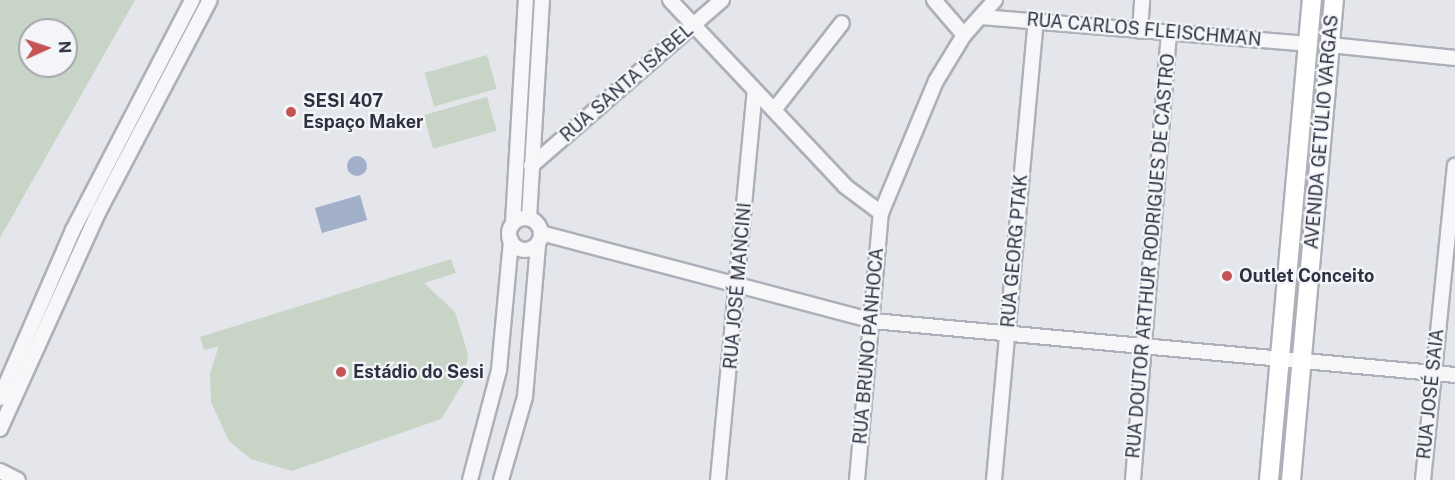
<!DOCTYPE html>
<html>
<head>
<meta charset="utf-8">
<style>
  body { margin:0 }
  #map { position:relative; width:1455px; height:480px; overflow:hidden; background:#e4e6eb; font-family:"Public Sans",sans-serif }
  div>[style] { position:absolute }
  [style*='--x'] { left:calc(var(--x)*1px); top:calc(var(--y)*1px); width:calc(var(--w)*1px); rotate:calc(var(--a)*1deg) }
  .green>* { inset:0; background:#c7d4c6; transform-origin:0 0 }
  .water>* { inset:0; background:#a2afc8; transform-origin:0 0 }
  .round { border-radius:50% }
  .roads { filter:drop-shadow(2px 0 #adb0b8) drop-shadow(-2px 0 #adb0b8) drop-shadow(0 2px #adb0b8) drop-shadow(0 -2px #adb0b8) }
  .minor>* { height:14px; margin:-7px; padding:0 7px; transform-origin:7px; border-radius:7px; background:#f7f7f9 }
  .minor>.ring { margin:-7px; padding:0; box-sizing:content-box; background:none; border:14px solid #f7f7f9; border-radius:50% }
  .major>* { height:18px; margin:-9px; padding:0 9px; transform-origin:9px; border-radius:9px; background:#fff }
  .dots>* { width:16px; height:16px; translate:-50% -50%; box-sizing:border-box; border:3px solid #f4f5f8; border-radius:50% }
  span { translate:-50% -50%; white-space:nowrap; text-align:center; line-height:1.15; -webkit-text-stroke:4.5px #f4f5f8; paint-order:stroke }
  .street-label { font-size:18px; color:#2d3142 }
  .poi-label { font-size:18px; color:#2d3142; font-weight:700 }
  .left { translate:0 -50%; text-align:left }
  .north { position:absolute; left:18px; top:18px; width:60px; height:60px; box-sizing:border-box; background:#f4f5f8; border:2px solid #a4a7af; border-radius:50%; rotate:87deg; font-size:16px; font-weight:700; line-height:24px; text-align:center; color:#2d3142 }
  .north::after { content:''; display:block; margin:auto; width:21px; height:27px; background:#c65353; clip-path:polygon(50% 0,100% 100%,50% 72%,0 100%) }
</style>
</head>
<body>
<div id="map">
  <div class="green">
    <i style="clip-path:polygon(evenodd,0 0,135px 0,0 238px,0 0,30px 30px,66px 30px,66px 66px,30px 66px,30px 30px)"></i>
    <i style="clip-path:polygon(529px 0,539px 0,525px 165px,521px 165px)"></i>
    <i style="clip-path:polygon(1322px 0,1328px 0,1292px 351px,1290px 343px)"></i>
    <i style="left:487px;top:55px;width:35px;height:65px;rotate:74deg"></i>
    <i style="left:487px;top:97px;width:35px;height:66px;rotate:74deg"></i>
    <i style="clip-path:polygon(451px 259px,456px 273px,424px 283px,455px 312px,468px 354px,464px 382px,441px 419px,292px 471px,251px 459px,229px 441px,211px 402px,210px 373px,219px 346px,204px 350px,200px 337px)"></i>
    <i style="clip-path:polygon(1292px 368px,1284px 480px,1277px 480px,1287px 369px)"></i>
  </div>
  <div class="water">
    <i class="round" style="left:347px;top:156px;width:20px;height:20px"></i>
    <i style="left:360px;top:195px;width:26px;height:47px;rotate:74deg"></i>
  </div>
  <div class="roads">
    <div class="minor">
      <i style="--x:670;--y:0;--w:255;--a:46.7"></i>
      <i style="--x:845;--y:186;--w:45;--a:36.9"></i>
      <i style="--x:934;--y:0;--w:46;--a:49.4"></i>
      <i style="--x:981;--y:17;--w:328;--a:4.7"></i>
      <i style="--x:1140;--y:31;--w:31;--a:-86"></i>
      <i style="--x:1330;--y:45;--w:126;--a:5.9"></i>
      <i style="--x:774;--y:110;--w:110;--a:-52"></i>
      <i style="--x:531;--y:166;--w:253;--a:-41"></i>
      <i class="ring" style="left:509px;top:218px;width:18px;height:18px"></i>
      <i style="--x:529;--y:218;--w:218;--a:-86.6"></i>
      <i style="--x:513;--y:223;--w:223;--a:-86.7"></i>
      <i style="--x:541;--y:233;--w:343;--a:14.8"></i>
      <i style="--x:873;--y:321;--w:584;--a:5.3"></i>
      <i style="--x:0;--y:398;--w:183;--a:-66.5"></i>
      <i style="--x:73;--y:230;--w:259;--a:-62.6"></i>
      <i style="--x:0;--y:429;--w:239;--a:-65.6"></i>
      <i style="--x:99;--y:211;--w:238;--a:-62.3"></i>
      <i style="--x:0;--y:471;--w:20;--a:27"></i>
      <i style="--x:470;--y:480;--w:114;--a:-75.2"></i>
      <i style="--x:499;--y:370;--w:130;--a:-84.7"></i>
      <i style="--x:501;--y:480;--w:86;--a:-73.9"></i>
      <i style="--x:525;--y:397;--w:153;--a:-85.1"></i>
      <i style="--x:718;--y:480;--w:390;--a:-84.6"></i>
      <i style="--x:857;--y:480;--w:268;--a:-84.9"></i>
      <i style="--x:881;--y:213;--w:143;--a:-67.4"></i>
      <i style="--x:936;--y:81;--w:54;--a:-58.7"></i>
      <i style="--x:964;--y:35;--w:47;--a:-48.5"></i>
      <i style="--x:994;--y:480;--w:461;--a:-84.8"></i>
      <i style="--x:1133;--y:480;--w:449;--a:-85.4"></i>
      <i style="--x:1423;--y:480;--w:316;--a:-84.2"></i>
    </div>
    <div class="major">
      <i style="--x:1269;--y:480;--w:482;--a:-84.9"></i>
      <i style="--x:1291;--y:480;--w:482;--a:-84.9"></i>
    </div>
  </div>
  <div class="dots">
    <i style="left:291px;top:112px;background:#c65353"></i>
    <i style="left:1227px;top:276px;background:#c65353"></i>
    <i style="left:341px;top:372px;background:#c65353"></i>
  </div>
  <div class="street-label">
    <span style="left:1144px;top:30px;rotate:5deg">RUA CARLOS FLEISCHMAN</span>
    <span style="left:627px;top:83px;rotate:-41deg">RUA SANTA ISABEL</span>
    <span style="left:1322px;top:132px;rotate:-85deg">AVENIDA GETÚLIO VARGAS</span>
    <span style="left:1015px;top:251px;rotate:-85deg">RUA GEORG PTAK</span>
    <span style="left:1151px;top:256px;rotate:-85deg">RUA DOUTOR ARTHUR RODRIGUES DE CASTRO</span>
    <span style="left:738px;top:286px;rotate:-85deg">RUA JOSÉ MANCINI</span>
    <span style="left:869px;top:346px;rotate:-85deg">RUA BRUNO PANHOCA</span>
    <span style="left:1431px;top:394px;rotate:-84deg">RUA JOSÉ SAIA</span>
  </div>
  <div class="poi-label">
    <span class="left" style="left:303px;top:112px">SESI 407<br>Espaço Maker</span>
    <span class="left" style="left:1239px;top:276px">Outlet Conceito</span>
    <span class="left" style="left:353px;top:372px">Estádio do Sesi</span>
  </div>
  <div class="north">N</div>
</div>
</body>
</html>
